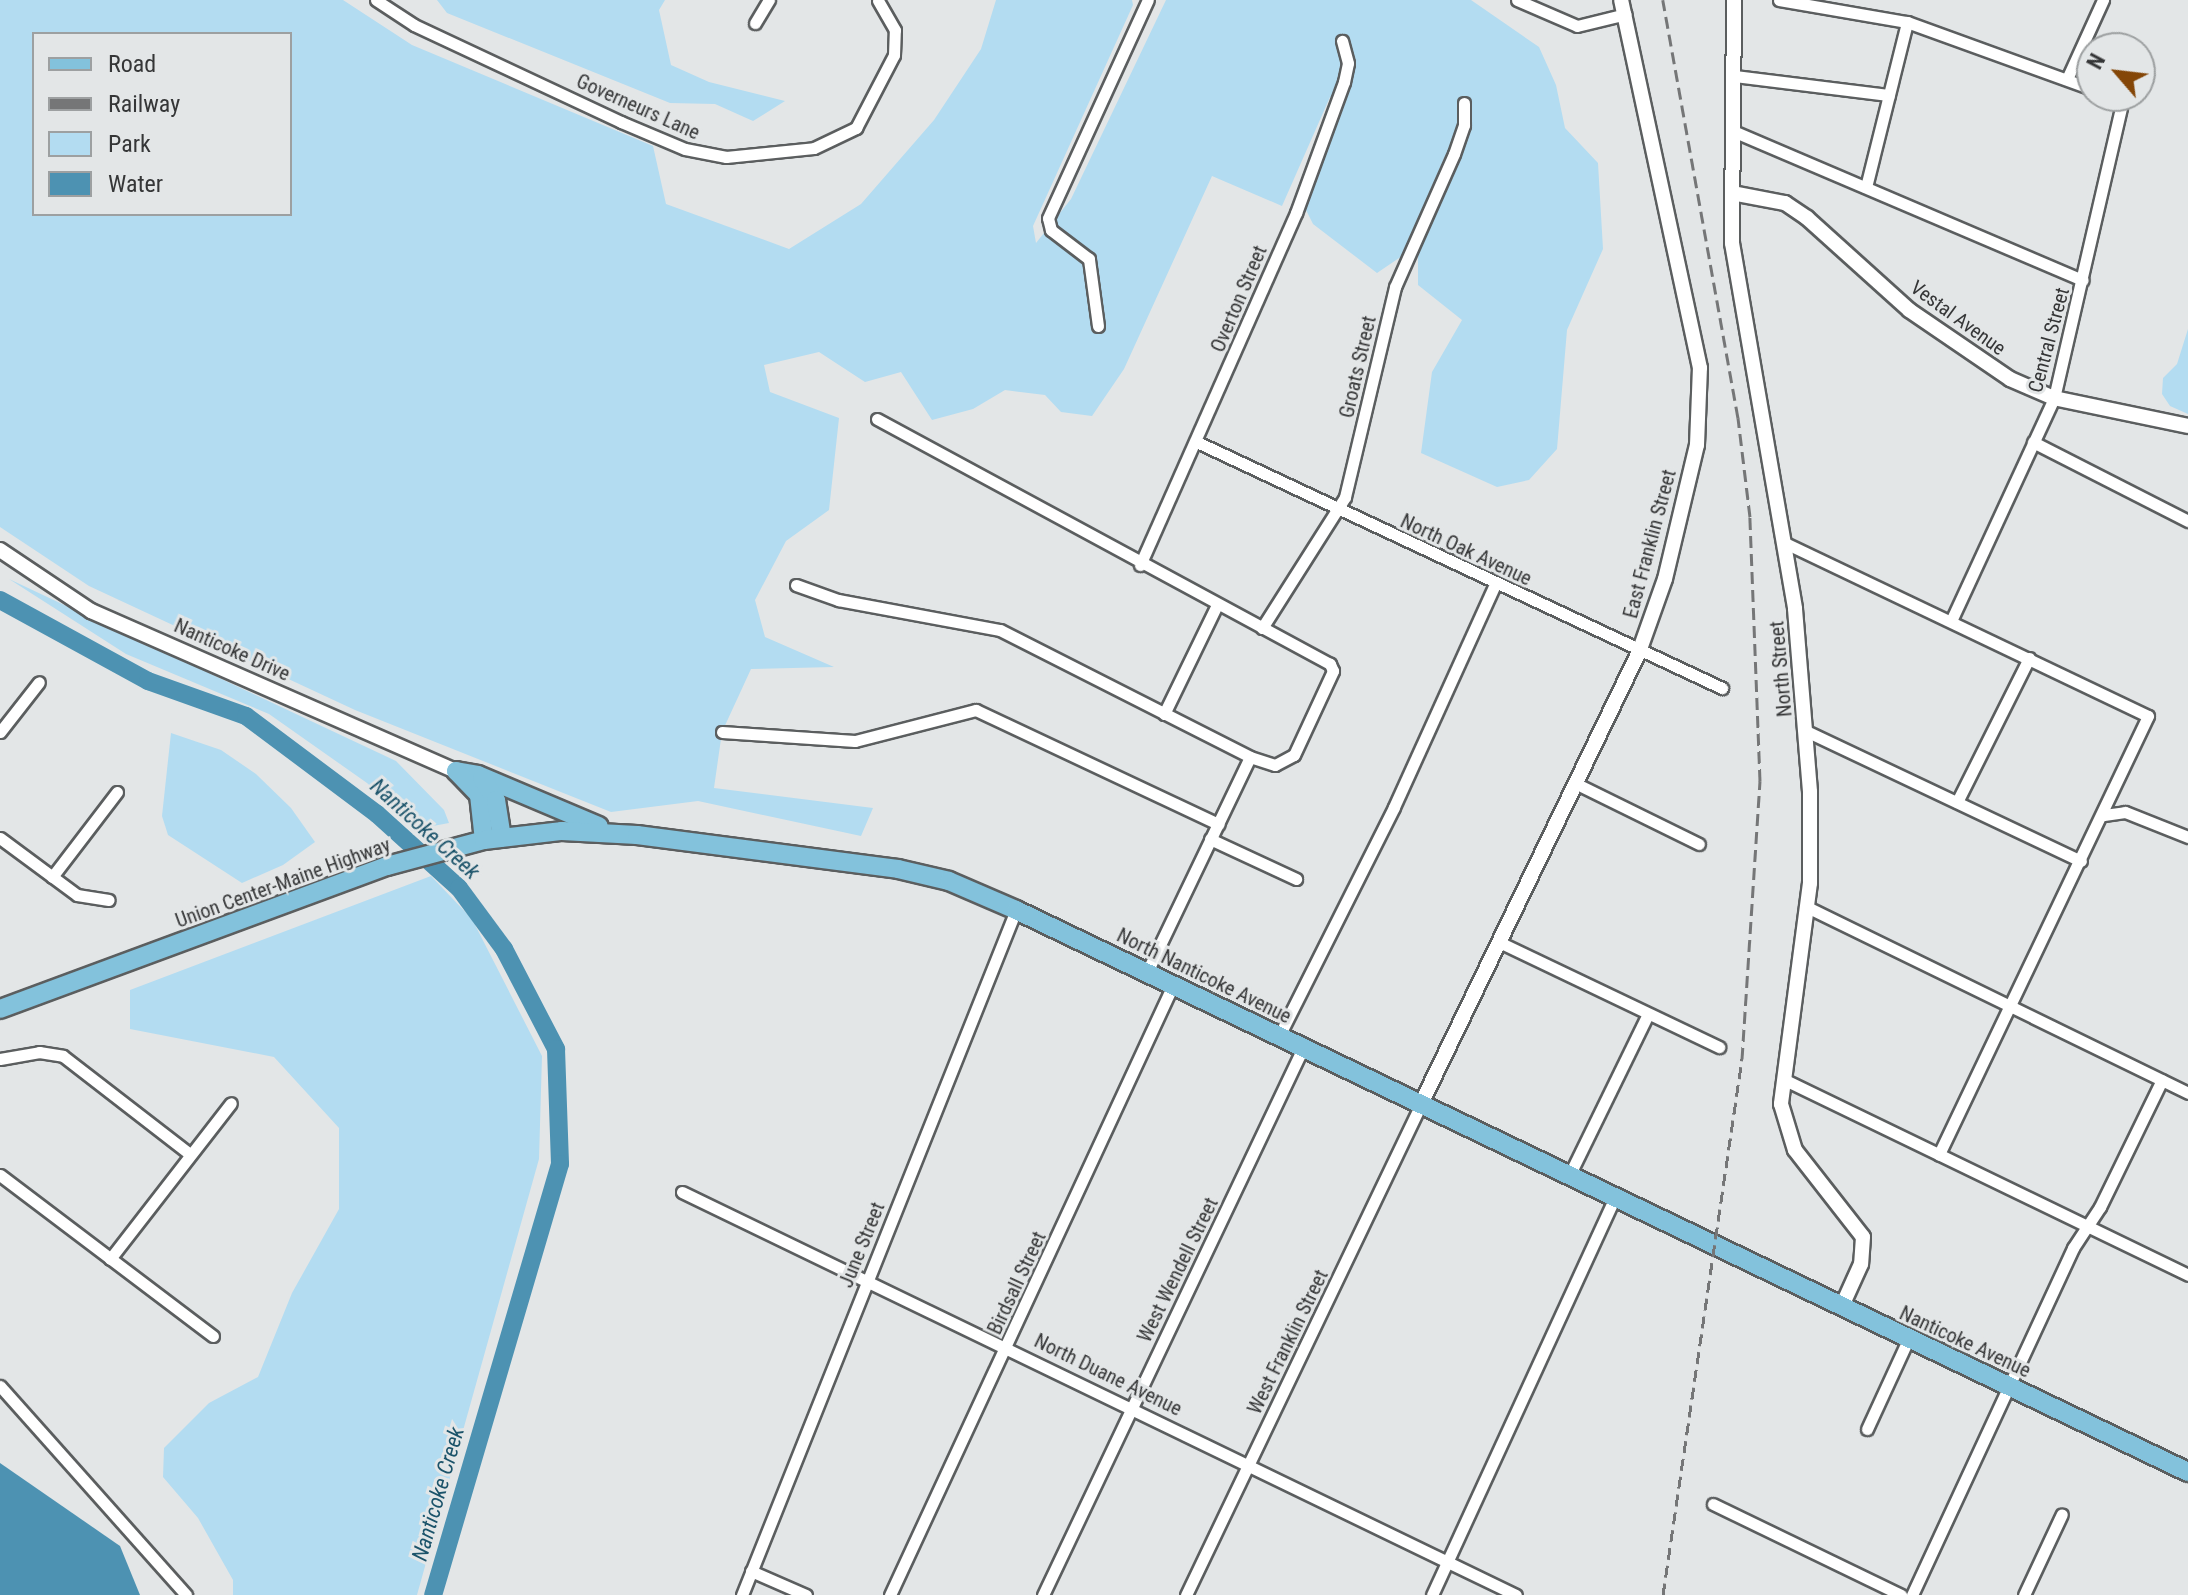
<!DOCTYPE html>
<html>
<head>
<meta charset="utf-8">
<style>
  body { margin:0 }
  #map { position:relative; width:2188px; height:1595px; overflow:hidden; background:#e3e6e7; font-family:"Roboto Condensed",sans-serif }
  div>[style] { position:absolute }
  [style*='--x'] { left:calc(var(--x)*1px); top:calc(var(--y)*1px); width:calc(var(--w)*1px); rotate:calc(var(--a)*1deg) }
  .green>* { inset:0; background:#b3dcf1 }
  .water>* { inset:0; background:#4d92b2 }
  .river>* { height:18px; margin:-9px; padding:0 9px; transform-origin:9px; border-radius:9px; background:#4d92b2 }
  .roads { filter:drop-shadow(2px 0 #5b5e5f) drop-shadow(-2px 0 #5b5e5f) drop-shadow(0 2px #5b5e5f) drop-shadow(0 -2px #5b5e5f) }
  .minor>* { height:11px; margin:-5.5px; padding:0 5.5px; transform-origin:5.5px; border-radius:5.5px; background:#fff }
  .tertiary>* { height:14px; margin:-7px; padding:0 7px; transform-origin:7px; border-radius:7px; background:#fff }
  .primary>* { height:18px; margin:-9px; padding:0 9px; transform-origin:9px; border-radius:9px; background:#83c2dc }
  .rail>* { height:3px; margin-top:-1.5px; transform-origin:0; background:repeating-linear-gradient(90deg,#757677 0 12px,transparent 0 18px) }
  span { translate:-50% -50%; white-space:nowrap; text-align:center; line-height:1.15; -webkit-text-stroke:6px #e3e6e7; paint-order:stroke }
  .street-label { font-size:20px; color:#353637 }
  .water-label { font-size:22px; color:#1b536a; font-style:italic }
  .legend { position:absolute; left:32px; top:32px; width:260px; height:184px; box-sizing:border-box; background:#e3e6e7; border:2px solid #9da0a1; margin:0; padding:10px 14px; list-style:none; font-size:24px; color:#353637 }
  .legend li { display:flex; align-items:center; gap:16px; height:40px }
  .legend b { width:40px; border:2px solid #9da0a1 }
  .north { position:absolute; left:2076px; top:32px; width:80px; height:80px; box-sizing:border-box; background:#e3e6e7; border:2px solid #9da0a1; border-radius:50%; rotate:298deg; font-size:22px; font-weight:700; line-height:32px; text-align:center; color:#353637 }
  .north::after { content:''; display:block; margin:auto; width:28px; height:36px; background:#844607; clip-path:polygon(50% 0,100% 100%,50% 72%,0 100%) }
</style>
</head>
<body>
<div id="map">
  <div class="green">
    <i style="clip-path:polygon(evenodd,0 0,343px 0,412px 45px,653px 146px,666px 204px,789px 249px,861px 204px,934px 120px,981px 49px,996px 0,1132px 0,1133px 5px,1033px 226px,1036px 243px,1071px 199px,1166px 0,1471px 0,1539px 47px,1556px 85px,1565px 128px,1598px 163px,1603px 249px,1567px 330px,1557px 449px,1529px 480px,1497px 487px,1421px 453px,1432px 372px,1462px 320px,1418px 285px,1418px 255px,1445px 156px,1402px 256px,1377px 273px,1313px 224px,1305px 208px,1345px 99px,1330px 97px,1282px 206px,1212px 176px,1124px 369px,1092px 416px,1061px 412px,1045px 395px,1005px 390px,973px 409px,932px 420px,901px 372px,865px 382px,819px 352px,764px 365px,770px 392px,839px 418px,829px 510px,786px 541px,755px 600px,765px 637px,834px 667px,751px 669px,722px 732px,714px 788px,873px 808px,861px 836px,698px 801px,611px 812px,355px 710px,89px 586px,0 527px,0 0,34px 34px,290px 34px,290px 214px,34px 214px,34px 34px)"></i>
    <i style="clip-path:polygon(437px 0,665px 0,659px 10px,671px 65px,709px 82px,785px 101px,753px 121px,715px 104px,670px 103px,447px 13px)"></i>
    <i style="clip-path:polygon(2188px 329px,2188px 414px,2170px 406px,2162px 394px,2163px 378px,2177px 364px)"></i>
    <i style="clip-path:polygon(9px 579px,396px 761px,444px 810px,449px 823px,417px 829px,367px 783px,269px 714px,126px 654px)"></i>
    <i style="clip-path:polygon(171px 733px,221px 750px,256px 774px,291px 808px,315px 842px,283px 865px,242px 883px,168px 835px,162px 816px)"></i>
    <i style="clip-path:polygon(431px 876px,472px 919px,542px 1056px,539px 1159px,417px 1595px,233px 1595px,233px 1580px,198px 1518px,163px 1477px,164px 1448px,209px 1403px,258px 1377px,292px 1293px,339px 1209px,339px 1128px,274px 1057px,130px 1029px,130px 990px)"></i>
  </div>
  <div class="water">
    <i style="clip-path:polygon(0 1463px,120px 1546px,140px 1595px,0 1595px)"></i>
  </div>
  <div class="river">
    <i style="--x:0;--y:600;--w:169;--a:28.7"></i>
    <i style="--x:148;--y:681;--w:104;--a:19.7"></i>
    <i style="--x:246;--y:716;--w:164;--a:36.8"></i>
    <i style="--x:377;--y:814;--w:110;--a:42.1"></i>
    <i style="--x:459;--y:888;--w:76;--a:53.6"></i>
    <i style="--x:504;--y:949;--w:113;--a:62.5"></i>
    <i style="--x:556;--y:1049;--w:115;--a:88"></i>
    <i style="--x:560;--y:1164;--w:449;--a:106.4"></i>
  </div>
  <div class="roads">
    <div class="minor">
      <i style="--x:376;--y:0;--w:45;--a:33.3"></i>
      <i style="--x:414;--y:25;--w:229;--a:25.1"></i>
      <i style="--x:621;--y:122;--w:69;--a:22.9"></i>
      <i style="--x:685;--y:149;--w:42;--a:11"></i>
      <i style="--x:726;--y:157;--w:88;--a:-5.8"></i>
      <i style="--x:814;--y:148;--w:47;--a:-25.5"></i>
      <i style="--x:856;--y:128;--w:82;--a:-62.5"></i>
      <i style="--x:894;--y:55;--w:25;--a:-88"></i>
      <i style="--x:895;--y:30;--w:34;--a:-120"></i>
      <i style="--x:1517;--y:0;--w:65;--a:23.4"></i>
      <i style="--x:1577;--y:26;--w:50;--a:-13.8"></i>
      <i style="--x:1779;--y:0;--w:130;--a:9.8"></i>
      <i style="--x:1907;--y:22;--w:197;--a:19.9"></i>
      <i style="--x:755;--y:23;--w:27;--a:-59"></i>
      <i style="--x:1734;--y:76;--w:156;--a:7"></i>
      <i style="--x:2067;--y:79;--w:87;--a:-65.5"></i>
      <i style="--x:1733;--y:131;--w:380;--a:23.1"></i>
      <i style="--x:1866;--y:187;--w:170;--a:-76"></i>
      <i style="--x:1098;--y:326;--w:68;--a:-97.7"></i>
      <i style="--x:1089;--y:259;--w:48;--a:-142.7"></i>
      <i style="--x:1051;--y:230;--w:12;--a:-104"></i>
      <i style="--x:1048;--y:218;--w:240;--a:-65.4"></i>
      <i style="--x:1197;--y:442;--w:580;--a:25.11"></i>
      <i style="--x:2033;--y:442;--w:174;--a:27"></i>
      <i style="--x:1783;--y:542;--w:404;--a:25.5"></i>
      <i style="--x:2148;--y:716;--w:486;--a:115.5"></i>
      <i style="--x:1140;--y:565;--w:385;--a:-66.1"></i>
      <i style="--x:1296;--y:213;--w:140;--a:-69.9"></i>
      <i style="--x:1344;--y:82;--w:19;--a:-78"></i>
      <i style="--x:1348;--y:63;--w:23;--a:-105"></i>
      <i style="--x:796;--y:585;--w:45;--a:19.7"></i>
      <i style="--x:838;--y:600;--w:165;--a:10.5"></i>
      <i style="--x:1000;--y:630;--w:280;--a:26.9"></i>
      <i style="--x:1250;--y:757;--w:26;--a:18"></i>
      <i style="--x:1275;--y:765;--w:21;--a:-28"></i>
      <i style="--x:1294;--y:755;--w:93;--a:-65.1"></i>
      <i style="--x:1333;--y:671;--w:8;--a:-113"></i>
      <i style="--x:1330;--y:664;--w:515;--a:-151.59"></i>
      <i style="--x:1951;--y:621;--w:246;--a:-65.2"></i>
      <i style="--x:2054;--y:398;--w:299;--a:-77"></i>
      <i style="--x:2121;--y:107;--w:15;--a:-132"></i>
      <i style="--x:1262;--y:628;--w:155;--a:-57.6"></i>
      <i style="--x:1345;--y:497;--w:216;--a:-76.6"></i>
      <i style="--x:1395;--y:287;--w:145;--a:-66.1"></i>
      <i style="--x:1454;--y:154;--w:31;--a:-71"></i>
      <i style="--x:1464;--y:125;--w:22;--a:-90"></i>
      <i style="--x:1164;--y:714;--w:121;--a:-64.1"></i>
      <i style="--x:1806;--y:731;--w:304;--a:25.3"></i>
      <i style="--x:0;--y:732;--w:63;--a:-52"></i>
      <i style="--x:722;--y:732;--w:133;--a:3.9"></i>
      <i style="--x:855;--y:741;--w:125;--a:-14.4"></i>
      <i style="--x:976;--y:710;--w:268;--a:25.2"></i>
      <i style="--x:1575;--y:783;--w:138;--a:26.2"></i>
      <i style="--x:1957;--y:802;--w:161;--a:-63.4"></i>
      <i style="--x:2104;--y:815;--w:21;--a:-8"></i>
      <i style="--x:2125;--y:812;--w:68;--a:21.6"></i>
      <i style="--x:0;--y:838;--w:96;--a:36.5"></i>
      <i style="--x:77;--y:895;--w:32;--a:9"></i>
      <i style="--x:1210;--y:839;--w:95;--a:24.9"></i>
      <i style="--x:52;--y:877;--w:107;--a:-52.6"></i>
      <i style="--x:1807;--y:907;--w:424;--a:26"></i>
      <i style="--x:1499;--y:942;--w:244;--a:25.5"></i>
      <i style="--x:1147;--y:972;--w:238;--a:-64.4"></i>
      <i style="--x:1279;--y:1036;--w:256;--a:-63.3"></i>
      <i style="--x:1394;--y:807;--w:245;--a:-65.6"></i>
      <i style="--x:0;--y:1059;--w:40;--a:-10"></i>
      <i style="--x:39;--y:1052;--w:24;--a:9"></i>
      <i style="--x:63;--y:1056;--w:160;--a:37.7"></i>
      <i style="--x:1783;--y:1079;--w:450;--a:25.8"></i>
      <i style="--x:0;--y:1175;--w:267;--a:37.1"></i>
      <i style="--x:1569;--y:1176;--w:180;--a:-64"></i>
      <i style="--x:682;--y:1192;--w:926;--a:25.79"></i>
      <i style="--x:110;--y:1259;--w:197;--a:-52.2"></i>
      <i style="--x:0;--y:1386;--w:280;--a:48.3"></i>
      <i style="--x:1867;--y:1429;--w:98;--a:-65.3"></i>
      <i style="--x:1713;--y:1504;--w:209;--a:25.8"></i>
      <i style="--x:751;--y:1571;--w:60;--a:23.6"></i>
      <i style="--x:742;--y:1595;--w:738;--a:-68.2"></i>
      <i style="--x:890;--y:1595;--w:672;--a:-65.11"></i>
      <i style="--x:1043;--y:1595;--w:606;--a:-64.58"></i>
      <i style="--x:1186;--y:1595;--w:544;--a:-64.42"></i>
      <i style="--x:1432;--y:1595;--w:437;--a:-65.3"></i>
      <i style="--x:1912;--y:1595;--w:383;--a:-65.1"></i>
      <i style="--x:2073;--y:1248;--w:49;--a:-56.6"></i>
      <i style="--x:2100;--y:1207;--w:141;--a:-64"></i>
      <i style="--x:2024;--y:1595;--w:89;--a:-64.9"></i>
    </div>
    <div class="tertiary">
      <i style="--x:1734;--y:0;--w:243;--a:90.5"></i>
      <i style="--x:1732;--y:243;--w:371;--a:80.2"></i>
      <i style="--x:1795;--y:609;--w:184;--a:85.3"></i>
      <i style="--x:1810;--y:792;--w:91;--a:90"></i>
      <i style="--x:1810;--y:883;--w:223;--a:97.5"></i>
      <i style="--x:1781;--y:1104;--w:48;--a:73.1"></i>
      <i style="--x:1795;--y:1150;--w:110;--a:52"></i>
      <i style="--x:1863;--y:1237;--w:27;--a:94"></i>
      <i style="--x:1861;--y:1264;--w:46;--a:114.3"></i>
      <i style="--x:1732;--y:193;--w:54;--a:10.7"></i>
      <i style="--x:1785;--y:203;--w:27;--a:34"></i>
      <i style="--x:1807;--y:218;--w:137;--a:42"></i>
      <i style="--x:1909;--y:310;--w:122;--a:34.3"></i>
      <i style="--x:2010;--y:379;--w:48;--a:23.4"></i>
      <i style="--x:2054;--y:398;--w:137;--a:11.8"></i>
      <i style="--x:0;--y:550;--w:110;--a:33.8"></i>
      <i style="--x:91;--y:611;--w:399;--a:23.7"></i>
      <i style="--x:1421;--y:1104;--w:502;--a:-64.25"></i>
      <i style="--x:1639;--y:652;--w:77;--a:-70.4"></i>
      <i style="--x:1665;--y:579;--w:138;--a:-76.6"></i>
      <i style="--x:1697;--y:445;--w:77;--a:-87.8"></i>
      <i style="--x:1700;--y:368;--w:376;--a:-102.1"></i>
    </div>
    <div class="primary">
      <i style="--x:456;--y:771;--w:22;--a:10"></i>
      <i style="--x:478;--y:775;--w:131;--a:22.9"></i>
      <i style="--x:456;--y:771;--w:33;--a:46"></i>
      <i style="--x:479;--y:795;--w:45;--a:83.7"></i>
      <i style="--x:482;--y:778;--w:26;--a:58"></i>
      <i style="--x:496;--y:800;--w:38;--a:81"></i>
      <i style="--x:0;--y:1009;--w:413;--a:-20.3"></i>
      <i style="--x:387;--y:866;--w:100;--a:-15"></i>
      <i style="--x:484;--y:840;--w:79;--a:-6.6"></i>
      <i style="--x:562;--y:831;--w:75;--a:3.1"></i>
      <i style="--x:637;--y:835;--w:263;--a:7.4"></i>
      <i style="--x:898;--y:869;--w:52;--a:13.2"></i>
      <i style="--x:949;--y:881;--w:73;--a:23.4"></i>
      <i style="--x:1016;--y:910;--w:1300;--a:25.62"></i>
    </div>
  </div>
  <div class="rail">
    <i style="--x:1663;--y:1595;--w:542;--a:-81.62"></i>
    <i style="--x:1742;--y:1059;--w:279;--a:-86.3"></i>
    <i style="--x:1760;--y:781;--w:264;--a:-92.2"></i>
    <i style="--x:1750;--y:517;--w:100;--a:-96.9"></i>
    <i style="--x:1738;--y:418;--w:425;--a:-100.2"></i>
  </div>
  <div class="street-label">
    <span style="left:638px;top:107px;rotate:24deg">Governeurs Lane</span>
    <span style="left:1239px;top:299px;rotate:-67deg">Overton Street</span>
    <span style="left:1958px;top:318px;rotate:36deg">Vestal Avenue</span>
    <span style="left:2049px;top:340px;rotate:-75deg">Central Street</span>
    <span style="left:1358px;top:367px;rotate:-77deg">Groats Street</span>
    <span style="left:1650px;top:544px;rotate:-75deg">East Franklin Street</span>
    <span style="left:1466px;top:550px;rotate:25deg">North Oak Avenue</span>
    <span style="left:232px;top:650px;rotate:24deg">Nanticoke Drive</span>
    <span style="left:1781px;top:669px;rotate:-95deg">North Street</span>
    <span style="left:283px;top:883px;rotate:-20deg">Union Center-Maine Highway</span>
    <span style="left:1204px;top:976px;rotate:26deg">North Nanticoke Avenue</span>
    <span style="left:862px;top:1245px;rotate:-68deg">June Street</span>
    <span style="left:1178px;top:1270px;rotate:-64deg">West Wendell Street</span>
    <span style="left:1017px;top:1283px;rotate:-65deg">Birdsall Street</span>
    <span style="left:1288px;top:1342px;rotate:-64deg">West Franklin Street</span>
    <span style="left:1965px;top:1342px;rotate:25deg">Nanticoke Avenue</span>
    <span style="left:1108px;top:1375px;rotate:26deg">North Duane Avenue</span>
  </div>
  <div class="water-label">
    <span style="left:425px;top:829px;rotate:42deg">Nanticoke Creek</span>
    <span style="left:438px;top:1494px;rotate:-74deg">Nanticoke Creek</span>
  </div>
  <ul class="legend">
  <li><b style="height:10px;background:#83c2dc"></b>Road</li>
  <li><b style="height:10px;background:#757677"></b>Railway</li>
  <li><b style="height:22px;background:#b3dcf1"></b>Park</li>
  <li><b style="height:22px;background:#4d92b2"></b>Water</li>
  </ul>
  <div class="north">N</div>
</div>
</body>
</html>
